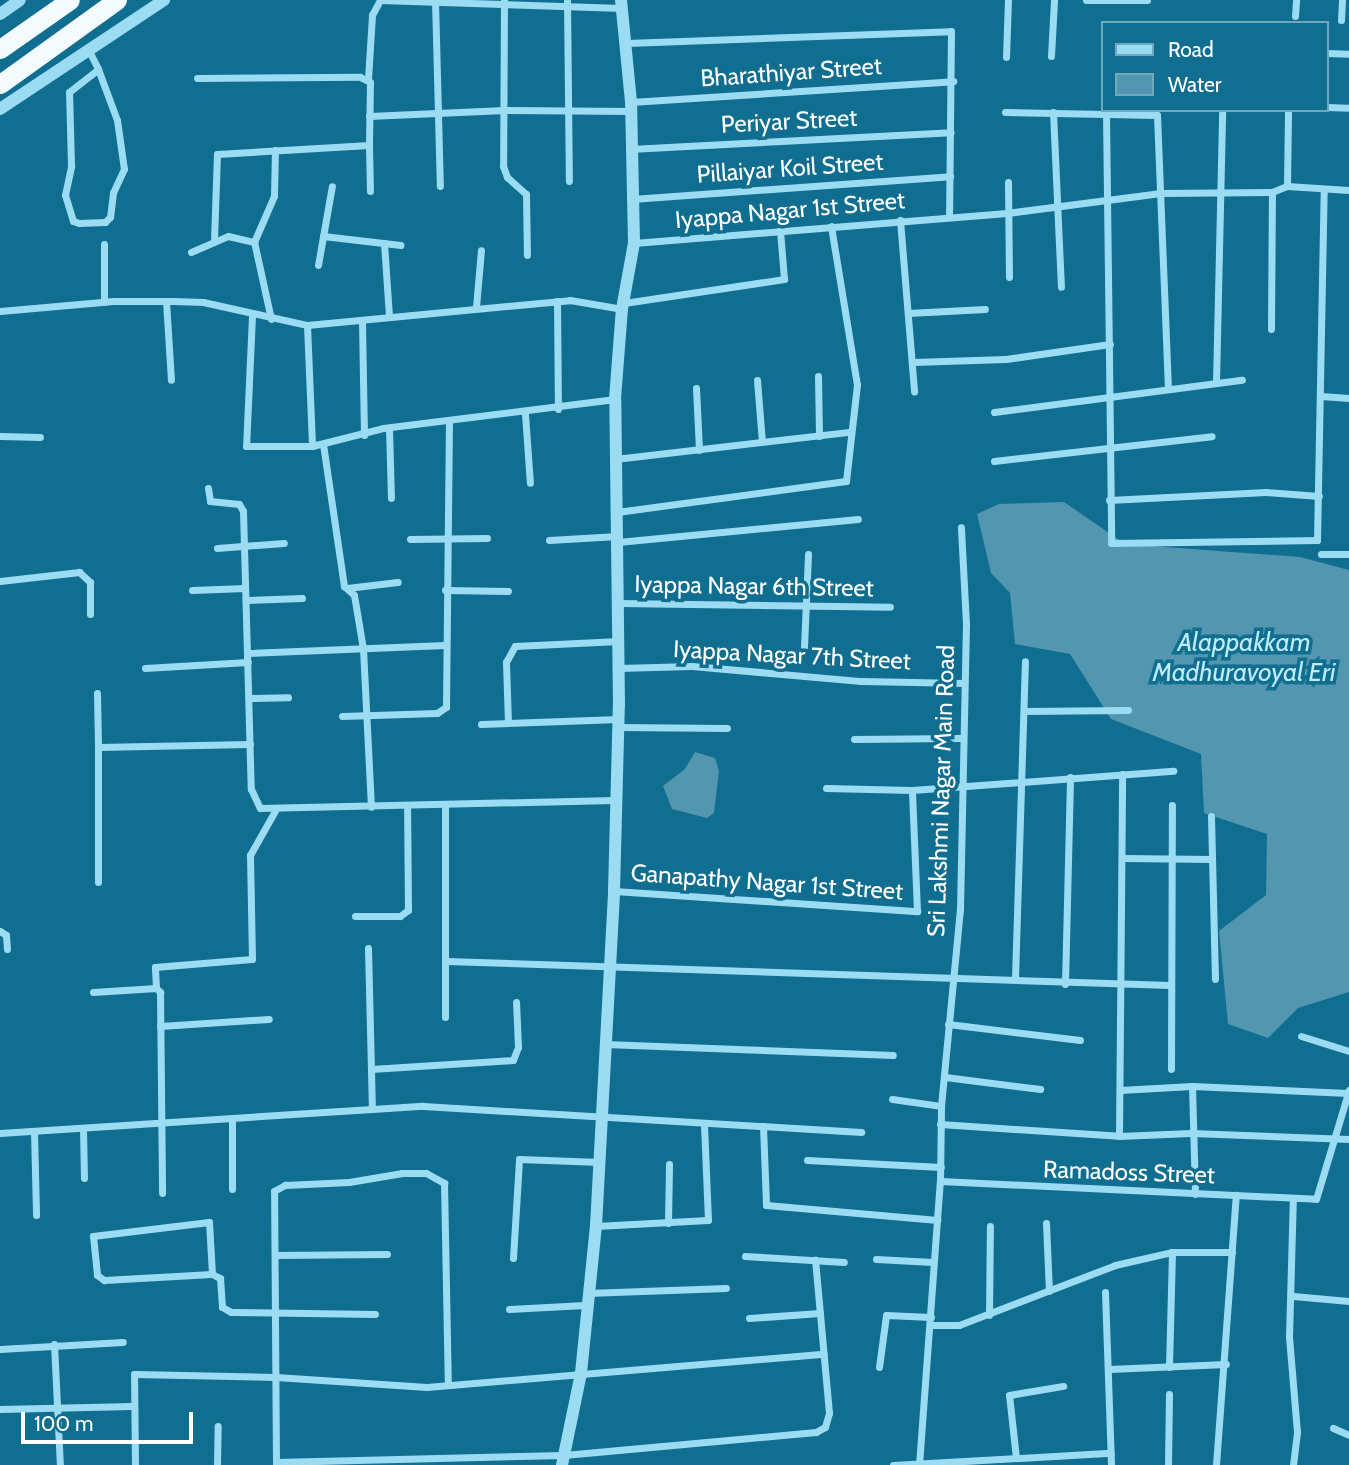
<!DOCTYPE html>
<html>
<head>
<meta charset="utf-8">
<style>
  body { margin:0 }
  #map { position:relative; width:1349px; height:1465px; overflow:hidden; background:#106e91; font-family:Cabin,sans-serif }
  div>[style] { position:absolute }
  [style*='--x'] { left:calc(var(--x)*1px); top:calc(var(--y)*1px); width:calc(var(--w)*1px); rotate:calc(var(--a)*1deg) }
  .water>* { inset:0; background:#5296af }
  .minor>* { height:7px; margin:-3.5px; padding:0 3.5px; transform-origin:3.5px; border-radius:3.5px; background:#9bdcf3 }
  .tertiary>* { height:12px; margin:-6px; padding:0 6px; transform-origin:6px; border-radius:6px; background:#9bdcf3 }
  .trunk>* { height:19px; margin:-9.5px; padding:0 9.5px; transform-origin:9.5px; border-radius:9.5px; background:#f3fbff }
  span { translate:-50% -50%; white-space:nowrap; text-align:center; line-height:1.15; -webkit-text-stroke:7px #106e91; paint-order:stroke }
  .street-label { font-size:24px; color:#fff }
  .water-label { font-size:26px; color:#bdecfb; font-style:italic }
  .legend { position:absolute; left:1101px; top:21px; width:228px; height:91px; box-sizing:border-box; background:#106e91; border:2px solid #70a8bd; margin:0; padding:9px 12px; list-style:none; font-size:21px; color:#fff }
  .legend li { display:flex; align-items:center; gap:14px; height:35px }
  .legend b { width:35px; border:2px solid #70a8bd }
  .scale { position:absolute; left:21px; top:1412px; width:172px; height:32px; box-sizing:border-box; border:4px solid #fff; border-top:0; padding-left:9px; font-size:21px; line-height:24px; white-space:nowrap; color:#fff; -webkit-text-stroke:5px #106e91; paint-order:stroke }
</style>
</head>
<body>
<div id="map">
  <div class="water">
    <i style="clip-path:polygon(1064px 502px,1125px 544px,1300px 557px,1349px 570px,1349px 992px,1298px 1008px,1268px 1038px,1228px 1024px,1219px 931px,1266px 895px,1267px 834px,1204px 813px,1201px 754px,1111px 719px,1070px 654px,1015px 644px,1010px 593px,991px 573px,977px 514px,999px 504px)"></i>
    <i style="clip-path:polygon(695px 752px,715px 758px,719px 771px,714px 813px,707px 818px,672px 809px,663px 786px,685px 769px)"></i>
  </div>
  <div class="minor">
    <i style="--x:380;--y:0;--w:242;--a:1.9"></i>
    <i style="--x:435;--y:0;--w:186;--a:88.5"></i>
    <i style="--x:504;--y:0;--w:166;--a:90.3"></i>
    <i style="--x:503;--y:166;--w:12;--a:70"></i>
    <i style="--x:507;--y:177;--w:25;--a:42"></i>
    <i style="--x:526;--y:194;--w:61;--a:89.1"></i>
    <i style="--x:567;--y:0;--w:181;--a:89.4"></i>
    <i style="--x:1086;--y:0;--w:61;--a:0"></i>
    <i style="--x:1295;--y:16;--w:16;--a:-86"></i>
    <i style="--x:1341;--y:20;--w:20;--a:-87"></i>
    <i style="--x:627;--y:43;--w:324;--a:-2.1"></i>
    <i style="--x:951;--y:31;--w:185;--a:90.6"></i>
    <i style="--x:88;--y:49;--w:22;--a:63"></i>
    <i style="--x:98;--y:69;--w:54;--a:69.6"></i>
    <i style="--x:117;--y:120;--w:49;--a:81.9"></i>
    <i style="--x:124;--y:169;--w:26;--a:115"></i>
    <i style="--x:113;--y:193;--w:24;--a:97"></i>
    <i style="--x:110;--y:217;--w:7;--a:135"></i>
    <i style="--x:105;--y:222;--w:26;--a:178"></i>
    <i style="--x:79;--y:223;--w:6;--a:-162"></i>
    <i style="--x:73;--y:221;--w:27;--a:-107"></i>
    <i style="--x:65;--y:195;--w:30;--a:-78"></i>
    <i style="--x:71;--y:166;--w:74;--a:-91.5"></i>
    <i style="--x:69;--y:92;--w:37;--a:-38"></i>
    <i style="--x:1326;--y:53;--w:23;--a:2"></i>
    <i style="--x:1051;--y:56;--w:56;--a:-86.9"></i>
    <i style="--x:1006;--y:57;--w:57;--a:-88"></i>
    <i style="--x:197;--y:78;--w:163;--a:-0.4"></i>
    <i style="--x:360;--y:77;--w:11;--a:27"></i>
    <i style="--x:370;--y:82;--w:63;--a:90.9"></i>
    <i style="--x:369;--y:145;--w:152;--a:176.6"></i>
    <i style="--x:217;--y:154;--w:84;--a:92"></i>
    <i style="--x:368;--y:79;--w:64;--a:-86.4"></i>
    <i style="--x:372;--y:15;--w:17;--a:-62"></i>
    <i style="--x:631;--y:102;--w:323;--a:-3.7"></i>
    <i style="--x:1326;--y:107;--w:23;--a:2"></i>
    <i style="--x:1005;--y:112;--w:152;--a:1.1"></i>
    <i style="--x:1157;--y:115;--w:273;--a:87.7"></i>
    <i style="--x:1053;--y:112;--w:175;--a:87.4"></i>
    <i style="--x:1106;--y:113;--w:430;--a:89.3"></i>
    <i style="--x:1111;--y:543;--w:206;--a:-0.8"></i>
    <i style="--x:1317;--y:540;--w:351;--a:-88.9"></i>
    <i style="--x:369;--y:116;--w:136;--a:-2.5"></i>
    <i style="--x:505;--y:110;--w:126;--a:0.5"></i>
    <i style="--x:369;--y:145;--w:46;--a:88.8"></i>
    <i style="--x:630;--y:149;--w:321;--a:-3"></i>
    <i style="--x:1008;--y:182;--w:95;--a:89.4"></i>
    <i style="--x:1287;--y:186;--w:76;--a:-89.2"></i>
    <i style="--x:632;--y:199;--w:319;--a:-4.1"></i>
    <i style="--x:900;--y:220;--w:172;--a:85.3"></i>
    <i style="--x:323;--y:236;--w:78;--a:6.7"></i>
    <i style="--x:384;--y:243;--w:73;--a:86.1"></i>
    <i style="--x:634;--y:243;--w:374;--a:-4.6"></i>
    <i style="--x:1007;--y:213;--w:155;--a:-7.4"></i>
    <i style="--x:1161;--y:193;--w:111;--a:-0.5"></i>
    <i style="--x:1272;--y:192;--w:16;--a:-22"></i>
    <i style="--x:1287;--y:186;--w:62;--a:3.7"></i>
    <i style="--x:104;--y:244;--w:58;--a:90"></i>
    <i style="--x:191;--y:252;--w:40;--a:-23.4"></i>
    <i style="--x:228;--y:236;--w:27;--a:13"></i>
    <i style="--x:318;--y:265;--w:80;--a:-80"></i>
    <i style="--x:166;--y:301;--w:79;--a:86.4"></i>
    <i style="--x:557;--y:301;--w:108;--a:89.5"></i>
    <i style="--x:624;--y:303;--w:162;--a:-8.5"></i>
    <i style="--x:784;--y:279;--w:49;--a:-94.7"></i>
    <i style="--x:476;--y:307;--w:57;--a:-85"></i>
    <i style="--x:0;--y:311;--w:114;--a:-5"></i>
    <i style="--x:114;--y:301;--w:59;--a:0"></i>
    <i style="--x:173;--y:301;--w:30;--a:2"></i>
    <i style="--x:203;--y:302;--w:107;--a:12.5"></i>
    <i style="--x:307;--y:325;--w:264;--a:-5.4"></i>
    <i style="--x:570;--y:300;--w:53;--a:9.8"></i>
    <i style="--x:908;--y:313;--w:77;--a:-3"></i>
    <i style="--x:252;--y:316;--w:130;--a:92.6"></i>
    <i style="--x:246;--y:446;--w:66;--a:0"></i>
    <i style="--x:312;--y:446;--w:73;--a:-14.2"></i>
    <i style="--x:383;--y:428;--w:234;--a:-7.1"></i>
    <i style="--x:271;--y:319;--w:79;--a:-102.4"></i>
    <i style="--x:254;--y:242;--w:50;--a:-66.5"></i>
    <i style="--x:274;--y:196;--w:46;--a:-88.8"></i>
    <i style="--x:362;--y:321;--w:114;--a:89"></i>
    <i style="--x:307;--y:325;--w:121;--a:87.6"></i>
    <i style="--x:1271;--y:329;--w:137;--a:-89.6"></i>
    <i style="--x:913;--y:362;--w:93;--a:-1.8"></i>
    <i style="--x:1006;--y:359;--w:105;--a:-8.2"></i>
    <i style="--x:818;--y:376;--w:60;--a:89"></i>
    <i style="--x:757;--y:380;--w:62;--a:85.4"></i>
    <i style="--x:1216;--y:383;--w:273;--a:-88.7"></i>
    <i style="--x:696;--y:388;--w:62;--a:87.2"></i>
    <i style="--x:1321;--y:396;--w:28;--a:4"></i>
    <i style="--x:994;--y:412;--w:250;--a:-7.4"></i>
    <i style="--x:525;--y:414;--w:69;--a:85.9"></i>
    <i style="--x:389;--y:428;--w:70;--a:88.4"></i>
    <i style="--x:0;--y:436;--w:40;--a:1.4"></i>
    <i style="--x:323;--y:444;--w:144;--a:81.6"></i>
    <i style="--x:344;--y:586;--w:13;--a:42"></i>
    <i style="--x:354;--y:595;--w:55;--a:80.5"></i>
    <i style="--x:363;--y:649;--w:158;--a:87.1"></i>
    <i style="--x:615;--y:459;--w:236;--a:-6.6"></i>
    <i style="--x:994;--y:461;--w:219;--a:-6.5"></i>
    <i style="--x:208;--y:488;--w:13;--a:81"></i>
    <i style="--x:210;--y:501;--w:29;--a:6"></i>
    <i style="--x:239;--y:504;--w:8;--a:60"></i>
    <i style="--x:243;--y:511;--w:278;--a:88.4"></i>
    <i style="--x:251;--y:789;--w:21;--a:65"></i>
    <i style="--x:260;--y:808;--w:355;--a:-1.3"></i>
    <i style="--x:1109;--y:500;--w:157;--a:-2.9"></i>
    <i style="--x:1266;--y:492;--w:53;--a:4.3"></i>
    <i style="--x:617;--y:512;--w:231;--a:-7.7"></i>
    <i style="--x:846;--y:481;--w:97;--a:-83.5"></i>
    <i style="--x:857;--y:385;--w:161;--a:-99.3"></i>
    <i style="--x:410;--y:539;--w:77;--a:-0.7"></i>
    <i style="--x:549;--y:540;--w:69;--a:-3.3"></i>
    <i style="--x:618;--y:542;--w:241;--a:-5.5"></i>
    <i style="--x:217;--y:548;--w:67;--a:-4.3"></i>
    <i style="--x:1321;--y:554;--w:28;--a:0"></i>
    <i style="--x:0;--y:581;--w:80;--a:-6.5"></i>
    <i style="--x:79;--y:572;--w:15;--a:42"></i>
    <i style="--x:90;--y:582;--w:32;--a:90"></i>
    <i style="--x:347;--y:588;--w:51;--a:-6.7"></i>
    <i style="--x:192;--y:590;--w:53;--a:-2.2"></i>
    <i style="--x:445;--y:590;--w:63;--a:0.9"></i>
    <i style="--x:246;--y:600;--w:56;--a:-2"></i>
    <i style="--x:618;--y:603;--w:272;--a:0.8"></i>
    <i style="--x:804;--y:647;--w:93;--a:-87.5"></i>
    <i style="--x:248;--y:653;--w:197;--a:-2.3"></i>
    <i style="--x:145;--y:668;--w:103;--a:-3.3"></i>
    <i style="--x:619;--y:668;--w:73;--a:-1.6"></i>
    <i style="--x:692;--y:666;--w:170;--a:5.1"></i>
    <i style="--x:861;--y:681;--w:102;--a:1.1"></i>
    <i style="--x:97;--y:693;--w:54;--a:88.9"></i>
    <i style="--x:249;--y:698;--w:39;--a:-1"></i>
    <i style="--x:1024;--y:711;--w:104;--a:-0.6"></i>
    <i style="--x:342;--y:716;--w:95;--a:-1.8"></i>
    <i style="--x:437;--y:713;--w:11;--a:-34"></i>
    <i style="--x:446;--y:707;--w:286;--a:-89.4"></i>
    <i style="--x:508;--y:723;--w:61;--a:-91.9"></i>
    <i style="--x:506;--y:662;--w:18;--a:-61"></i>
    <i style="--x:515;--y:646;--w:104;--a:-2.8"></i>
    <i style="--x:481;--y:724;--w:138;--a:-2.1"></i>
    <i style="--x:618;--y:727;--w:109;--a:0.5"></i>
    <i style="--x:854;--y:739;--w:107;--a:-0.5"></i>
    <i style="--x:826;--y:788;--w:86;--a:1.3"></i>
    <i style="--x:912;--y:790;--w:262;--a:-4.2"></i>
    <i style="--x:445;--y:804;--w:213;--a:90"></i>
    <i style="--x:1211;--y:816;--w:163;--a:88.6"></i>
    <i style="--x:1122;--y:858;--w:90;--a:0.6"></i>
    <i style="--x:98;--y:882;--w:135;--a:-90"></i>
    <i style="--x:98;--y:747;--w:152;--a:-1.1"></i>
    <i style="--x:614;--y:891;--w:304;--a:3.8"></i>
    <i style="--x:917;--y:911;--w:121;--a:-92.4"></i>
    <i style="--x:355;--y:916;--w:45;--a:0"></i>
    <i style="--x:400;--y:916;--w:10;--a:-37"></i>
    <i style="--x:408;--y:910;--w:105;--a:-90.5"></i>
    <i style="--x:0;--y:931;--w:7;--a:34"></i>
    <i style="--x:6;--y:935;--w:14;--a:86"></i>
    <i style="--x:368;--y:948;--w:161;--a:88.6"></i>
    <i style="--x:446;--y:961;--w:724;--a:1.9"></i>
    <i style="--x:1015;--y:978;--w:317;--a:-88.2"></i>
    <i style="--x:1065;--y:984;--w:207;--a:-88.6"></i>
    <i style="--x:156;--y:988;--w:21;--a:-93"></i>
    <i style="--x:155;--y:967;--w:97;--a:-4.7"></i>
    <i style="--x:252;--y:959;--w:104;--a:-91.1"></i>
    <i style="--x:250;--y:855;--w:53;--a:-60.5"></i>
    <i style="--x:93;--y:992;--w:63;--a:-3.6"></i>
    <i style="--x:156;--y:988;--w:6;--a:45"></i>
    <i style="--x:160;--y:992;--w:201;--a:89.4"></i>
    <i style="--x:948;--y:1024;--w:133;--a:6.9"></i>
    <i style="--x:160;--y:1026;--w:109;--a:-3.7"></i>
    <i style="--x:1301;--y:1036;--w:50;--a:17.4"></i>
    <i style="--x:605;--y:1044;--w:288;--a:2.2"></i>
    <i style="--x:371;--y:1069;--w:142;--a:-3.6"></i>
    <i style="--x:513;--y:1060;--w:14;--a:-69"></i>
    <i style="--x:518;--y:1047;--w:45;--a:-92.5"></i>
    <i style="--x:1171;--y:1069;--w:264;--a:-89.8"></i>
    <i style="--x:945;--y:1077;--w:96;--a:7.2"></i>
    <i style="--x:1192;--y:1086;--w:108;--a:88.4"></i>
    <i style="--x:1120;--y:1090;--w:72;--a:-3.2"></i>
    <i style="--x:1192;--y:1086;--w:156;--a:2.6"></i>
    <i style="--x:892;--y:1099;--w:49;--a:8.1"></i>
    <i style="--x:232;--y:1118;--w:71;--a:90"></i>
    <i style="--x:940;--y:1124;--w:179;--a:3.8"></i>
    <i style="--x:1119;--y:1136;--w:72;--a:-2.4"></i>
    <i style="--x:1191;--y:1133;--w:158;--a:2.2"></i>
    <i style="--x:763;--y:1126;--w:79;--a:87.8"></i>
    <i style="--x:766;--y:1205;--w:172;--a:5"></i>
    <i style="--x:83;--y:1128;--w:50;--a:88.9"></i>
    <i style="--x:34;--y:1131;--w:84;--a:88.6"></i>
    <i style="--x:0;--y:1133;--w:424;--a:-3.7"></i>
    <i style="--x:423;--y:1106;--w:439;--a:3.4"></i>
    <i style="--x:1119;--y:1136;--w:362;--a:-89.5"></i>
    <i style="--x:807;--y:1160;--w:134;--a:3"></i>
    <i style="--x:940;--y:1181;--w:376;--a:2.7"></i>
    <i style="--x:1316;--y:1199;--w:114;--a:-73.2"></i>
    <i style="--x:668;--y:1223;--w:59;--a:-89"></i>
    <i style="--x:1046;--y:1223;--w:68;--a:87.5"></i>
    <i style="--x:596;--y:1226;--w:112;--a:-3.1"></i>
    <i style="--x:708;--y:1220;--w:96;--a:-92.4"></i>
    <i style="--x:275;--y:1255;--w:112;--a:-0.5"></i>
    <i style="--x:745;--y:1256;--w:99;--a:3.5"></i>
    <i style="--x:513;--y:1258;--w:99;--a:-86.5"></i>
    <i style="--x:519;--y:1159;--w:81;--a:2.1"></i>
    <i style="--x:876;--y:1259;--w:57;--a:3"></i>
    <i style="--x:212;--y:1274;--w:52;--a:-93.3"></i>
    <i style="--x:209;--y:1222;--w:117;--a:173.1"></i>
    <i style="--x:93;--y:1236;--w:39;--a:84"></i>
    <i style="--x:97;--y:1275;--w:9;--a:36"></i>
    <i style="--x:104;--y:1280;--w:108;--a:-3.2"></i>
    <i style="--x:212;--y:1274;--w:9;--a:27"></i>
    <i style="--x:220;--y:1278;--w:29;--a:86"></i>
    <i style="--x:222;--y:1307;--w:10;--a:29"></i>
    <i style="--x:231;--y:1312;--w:144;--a:0.8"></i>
    <i style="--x:1105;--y:1292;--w:173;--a:88"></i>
    <i style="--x:587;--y:1293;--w:139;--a:-2.1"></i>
    <i style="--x:1293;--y:1296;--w:56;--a:5.1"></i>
    <i style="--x:509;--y:1309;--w:76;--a:-3"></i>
    <i style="--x:989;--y:1315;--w:89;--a:-89.4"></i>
    <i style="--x:749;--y:1318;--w:71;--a:-4"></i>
    <i style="--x:931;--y:1325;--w:28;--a:0"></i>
    <i style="--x:959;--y:1325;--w:167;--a:-21"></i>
    <i style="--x:1115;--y:1265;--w:58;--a:-12.8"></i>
    <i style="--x:1172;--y:1252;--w:60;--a:0"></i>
    <i style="--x:54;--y:1344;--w:121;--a:87.2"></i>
    <i style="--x:0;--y:1349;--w:123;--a:-3.3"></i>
    <i style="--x:879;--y:1367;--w:52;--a:-82.3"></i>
    <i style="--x:886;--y:1315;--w:45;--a:2.5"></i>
    <i style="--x:1169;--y:1367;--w:115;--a:-88.5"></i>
    <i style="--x:1109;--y:1369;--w:117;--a:-2.4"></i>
    <i style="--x:0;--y:1409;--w:132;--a:-1.3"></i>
    <i style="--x:1333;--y:1428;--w:17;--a:24"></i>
    <i style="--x:1016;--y:1458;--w:63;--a:-96.3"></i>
    <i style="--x:1009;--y:1395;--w:55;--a:-9.5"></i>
    <i style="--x:276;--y:1462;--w:288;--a:-1.4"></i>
    <i style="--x:564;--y:1455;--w:253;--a:-5.2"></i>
    <i style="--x:816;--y:1432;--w:10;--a:-29"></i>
    <i style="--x:825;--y:1427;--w:15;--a:-74"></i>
    <i style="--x:829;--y:1413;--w:154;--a:-95.2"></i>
    <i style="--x:276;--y:1464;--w:273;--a:-90.4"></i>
    <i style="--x:274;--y:1191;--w:13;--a:-29"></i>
    <i style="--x:285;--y:1185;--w:64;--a:-2.7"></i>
    <i style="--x:349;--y:1182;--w:54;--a:-9.6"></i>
    <i style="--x:402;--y:1173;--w:24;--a:0"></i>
    <i style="--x:426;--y:1173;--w:21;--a:29"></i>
    <i style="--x:444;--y:1183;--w:202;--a:88.9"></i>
    <i style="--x:135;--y:1465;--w:91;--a:-90.6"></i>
    <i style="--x:134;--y:1374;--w:142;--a:1.2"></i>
    <i style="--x:276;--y:1377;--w:151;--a:3.8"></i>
    <i style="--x:427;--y:1387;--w:398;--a:-4.8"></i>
    <i style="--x:217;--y:1465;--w:39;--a:-89"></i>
    <i style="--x:893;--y:1465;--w:218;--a:-3.2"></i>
    <i style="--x:919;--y:1465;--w:285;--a:-85.8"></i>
    <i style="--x:940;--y:1181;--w:75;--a:-89.2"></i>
    <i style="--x:941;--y:1106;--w:197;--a:-84.5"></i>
    <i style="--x:960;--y:910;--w:286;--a:-88.8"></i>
    <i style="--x:966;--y:624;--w:97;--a:-93"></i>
    <i style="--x:1168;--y:1465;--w:71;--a:-89.2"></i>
    <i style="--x:1216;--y:1465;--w:271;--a:-85.8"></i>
    <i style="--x:1293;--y:1465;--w:33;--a:-83"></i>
    <i style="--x:1297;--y:1432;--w:95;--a:-94.8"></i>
    <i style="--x:1289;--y:1337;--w:139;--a:-88.4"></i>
  </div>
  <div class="tertiary">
    <i style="--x:0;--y:14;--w:24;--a:-35"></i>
    <i style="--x:0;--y:109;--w:197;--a:-33.6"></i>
    <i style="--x:562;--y:1465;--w:94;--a:-78.3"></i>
    <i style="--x:581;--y:1373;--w:148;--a:-84.2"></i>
    <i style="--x:596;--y:1226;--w:335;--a:-86.9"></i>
    <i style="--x:614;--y:891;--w:186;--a:-88.5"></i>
    <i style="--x:619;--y:705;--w:306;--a:-90.7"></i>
    <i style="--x:615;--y:399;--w:90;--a:-85.6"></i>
    <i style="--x:622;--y:309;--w:67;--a:-79.7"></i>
    <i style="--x:634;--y:243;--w:141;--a:-91.2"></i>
    <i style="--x:631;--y:102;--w:102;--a:-95.6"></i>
  </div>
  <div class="trunk">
    <i style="--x:0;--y:49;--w:85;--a:-35"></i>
    <i style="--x:0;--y:84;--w:144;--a:-35.7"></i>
  </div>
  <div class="street-label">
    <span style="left:791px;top:72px;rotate:-4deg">Bharathiyar Street</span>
    <span style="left:789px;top:121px;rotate:-3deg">Periyar Street</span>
    <span style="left:790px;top:168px;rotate:-4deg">Pillaiyar Koil Street</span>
    <span style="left:790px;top:210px;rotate:-5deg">Iyappa Nagar 1st Street</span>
    <span style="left:754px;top:586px;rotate:1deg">Iyappa Nagar 6th Street</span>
    <span style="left:792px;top:655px;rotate:3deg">Iyappa Nagar 7th Street</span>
    <span style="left:941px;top:791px;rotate:-88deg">Sri Lakshmi Nagar Main Road</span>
    <span style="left:767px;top:882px;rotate:4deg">Ganapathy Nagar 1st Street</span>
    <span style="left:1129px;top:1172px;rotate:2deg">Ramadoss Street</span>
  </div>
  <div class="water-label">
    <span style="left:1244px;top:658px">Alappakkam<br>Madhuravoyal Eri</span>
  </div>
  <ul class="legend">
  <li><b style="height:9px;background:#9bdcf3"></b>Road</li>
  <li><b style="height:19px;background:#5296af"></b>Water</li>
  </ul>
  <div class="scale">100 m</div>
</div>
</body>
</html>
